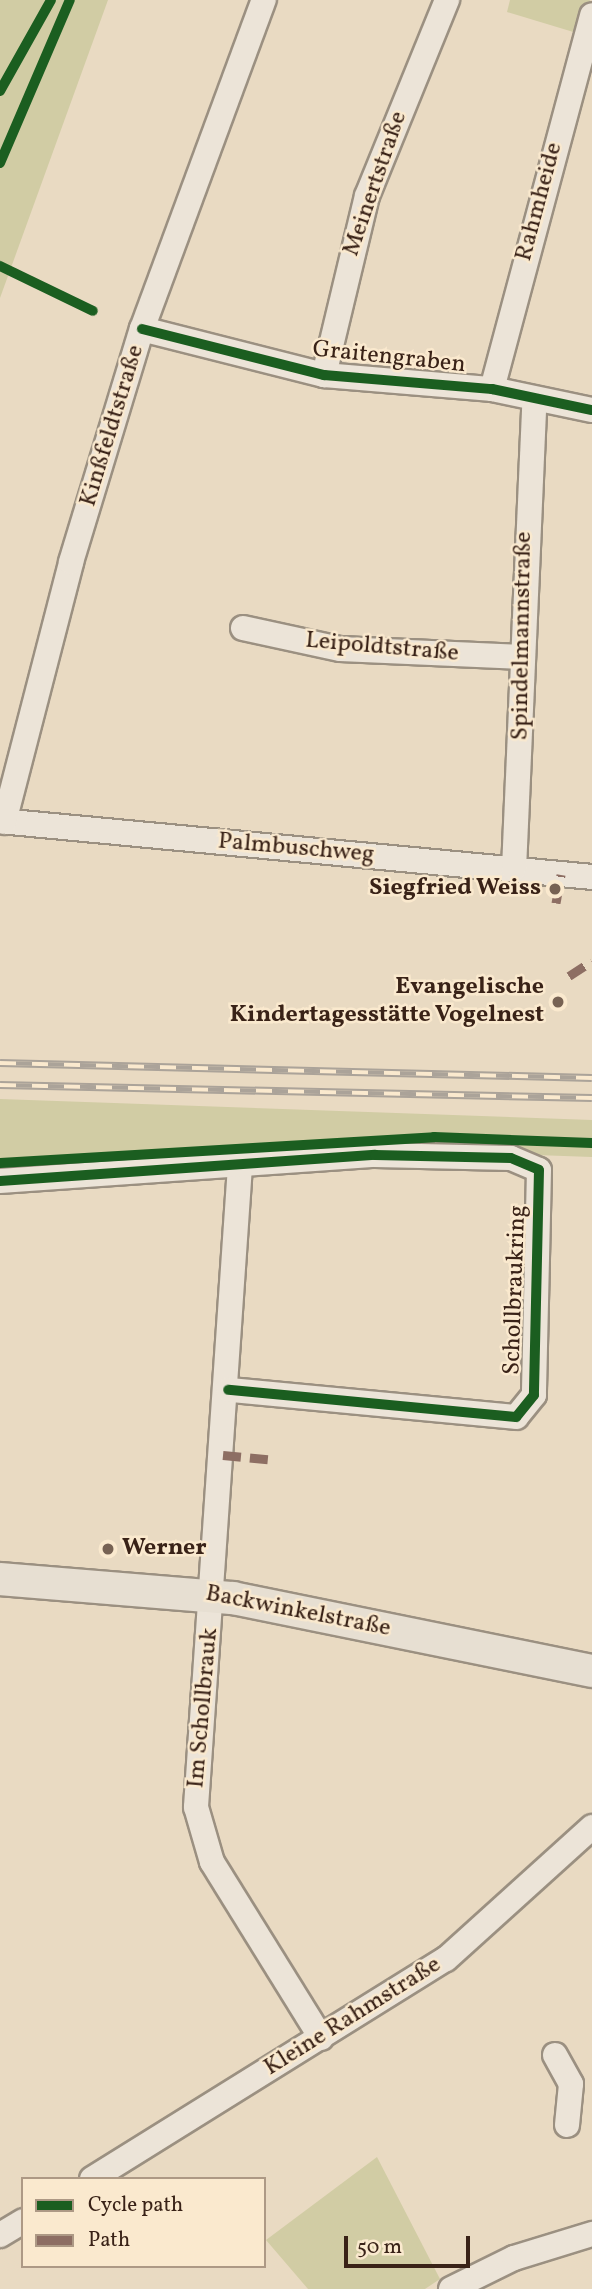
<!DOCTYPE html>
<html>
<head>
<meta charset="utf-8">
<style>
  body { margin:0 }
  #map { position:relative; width:592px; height:2289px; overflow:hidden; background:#e9dac2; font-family:Vollkorn,serif }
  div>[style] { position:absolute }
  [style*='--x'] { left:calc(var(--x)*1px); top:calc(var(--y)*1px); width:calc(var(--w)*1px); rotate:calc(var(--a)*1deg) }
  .green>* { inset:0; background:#d1cca4 }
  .roads { filter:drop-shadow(2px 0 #9b9081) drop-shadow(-2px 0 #9b9081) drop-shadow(0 2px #9b9081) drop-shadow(0 -2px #9b9081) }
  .minor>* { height:24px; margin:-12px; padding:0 12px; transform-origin:12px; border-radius:12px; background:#ece4d8 }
  .major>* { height:32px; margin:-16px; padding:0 16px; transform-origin:16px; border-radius:16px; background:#e7dfd2 }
  .rail>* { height:8px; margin-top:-4px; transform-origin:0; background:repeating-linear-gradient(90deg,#fae9ce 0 16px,#aba399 0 32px); box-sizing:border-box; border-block:2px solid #aba399 }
  .quiet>* { height:9px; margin-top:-4.5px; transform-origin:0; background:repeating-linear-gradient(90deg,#8d6e63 0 18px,transparent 0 27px) }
  .cycleway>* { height:10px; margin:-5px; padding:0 5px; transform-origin:5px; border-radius:5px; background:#1b5e20 }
  .dots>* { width:19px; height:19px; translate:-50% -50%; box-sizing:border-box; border:4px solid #fae9ce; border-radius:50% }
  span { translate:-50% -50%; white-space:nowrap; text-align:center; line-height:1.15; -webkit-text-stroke:5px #fae9ce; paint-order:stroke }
  .street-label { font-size:24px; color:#392217 }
  .poi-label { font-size:24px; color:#392217; font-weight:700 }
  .right { translate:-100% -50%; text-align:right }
  .left { translate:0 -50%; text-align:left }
  .legend { position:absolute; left:21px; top:2177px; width:245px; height:91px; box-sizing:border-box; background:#fae9ce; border:2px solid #ad9985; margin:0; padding:9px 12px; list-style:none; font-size:21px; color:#392217 }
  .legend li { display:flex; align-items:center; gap:14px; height:35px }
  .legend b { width:35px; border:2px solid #ad9985 }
  .scale { position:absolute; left:344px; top:2236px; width:126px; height:32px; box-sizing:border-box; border:4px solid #392217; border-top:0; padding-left:9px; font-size:21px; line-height:24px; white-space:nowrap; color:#392217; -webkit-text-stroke:5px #fae9ce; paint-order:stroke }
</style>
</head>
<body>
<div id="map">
  <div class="green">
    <i style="clip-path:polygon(0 0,108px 0,0 298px)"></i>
    <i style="clip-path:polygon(510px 0,590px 0,580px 34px,507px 12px)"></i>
    <i style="clip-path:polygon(0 1099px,592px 1120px,592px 1157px,375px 1149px,0 1163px)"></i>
    <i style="clip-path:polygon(377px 2157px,440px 2279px,425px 2289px,308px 2289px,266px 2240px)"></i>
  </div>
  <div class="roads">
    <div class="minor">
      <i style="--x:142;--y:329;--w:188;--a:14.2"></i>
      <i style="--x:324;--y:375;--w:169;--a:4.8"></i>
      <i style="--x:492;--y:389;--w:102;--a:11.9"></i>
      <i style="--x:324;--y:375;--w:184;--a:-76.5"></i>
      <i style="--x:367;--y:196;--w:212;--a:-67.8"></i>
      <i style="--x:492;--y:389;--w:387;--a:-75"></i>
      <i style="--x:243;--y:628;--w:99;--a:12.2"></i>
      <i style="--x:340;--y:649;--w:183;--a:2.5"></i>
      <i style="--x:0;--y:821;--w:595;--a:5.4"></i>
      <i style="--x:4;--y:822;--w:268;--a:-75.5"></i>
      <i style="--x:71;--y:562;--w:244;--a:-73.1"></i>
      <i style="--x:142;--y:329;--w:351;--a:-69.7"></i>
      <i style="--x:514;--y:869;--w:466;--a:-87.5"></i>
      <i style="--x:240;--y:1166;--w:643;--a:93.93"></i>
      <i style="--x:196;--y:1807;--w:57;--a:73.8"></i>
      <i style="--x:212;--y:1862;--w:207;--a:58.2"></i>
      <i style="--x:0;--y:1181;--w:376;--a:-4"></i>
      <i style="--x:375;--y:1155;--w:136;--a:1.3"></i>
      <i style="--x:511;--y:1158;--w:30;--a:23"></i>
      <i style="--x:539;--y:1170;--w:225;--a:91.3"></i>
      <i style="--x:534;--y:1395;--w:28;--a:129"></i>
      <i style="--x:516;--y:1417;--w:289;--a:-174.6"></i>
      <i style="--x:555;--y:2055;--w:33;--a:61"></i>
      <i style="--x:567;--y:2125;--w:41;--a:-84.4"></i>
      <i style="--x:92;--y:2179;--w:417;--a:-31.9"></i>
      <i style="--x:446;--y:1959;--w:197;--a:-42.1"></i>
      <i style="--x:0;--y:2235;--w:27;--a:-31"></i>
      <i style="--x:451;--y:2289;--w:70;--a:-26.2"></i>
      <i style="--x:514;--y:2258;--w:82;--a:-17.1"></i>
    </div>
    <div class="major">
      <i style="--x:0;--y:1579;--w:234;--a:4.7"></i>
      <i style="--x:233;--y:1598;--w:366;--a:11.5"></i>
    </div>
  </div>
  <div class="rail">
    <i style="--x:0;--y:1063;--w:592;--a:1.45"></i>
    <i style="--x:0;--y:1085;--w:592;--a:1.26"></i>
  </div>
  <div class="quiet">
    <i style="--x:556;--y:903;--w:29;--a:-80"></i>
    <i style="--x:569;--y:976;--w:27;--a:-33"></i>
    <i style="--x:223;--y:1455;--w:53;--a:5.4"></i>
  </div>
  <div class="cycleway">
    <i style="--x:0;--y:91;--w:104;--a:-60.7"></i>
    <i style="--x:0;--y:163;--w:177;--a:-66.8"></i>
    <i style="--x:0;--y:266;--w:103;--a:25.8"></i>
    <i style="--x:142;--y:329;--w:188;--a:14.2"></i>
    <i style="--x:324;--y:375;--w:169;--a:4.8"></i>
    <i style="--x:492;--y:389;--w:102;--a:11.9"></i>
    <i style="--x:0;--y:1163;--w:435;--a:-3.4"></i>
    <i style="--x:434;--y:1137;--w:158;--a:2.2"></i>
    <i style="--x:0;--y:1181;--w:376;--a:-4"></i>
    <i style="--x:375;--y:1155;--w:136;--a:1.3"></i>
    <i style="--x:511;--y:1158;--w:30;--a:23"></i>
    <i style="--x:539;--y:1170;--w:225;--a:91.3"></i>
    <i style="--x:534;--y:1395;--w:28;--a:129"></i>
    <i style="--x:516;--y:1417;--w:289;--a:-174.6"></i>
  </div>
  <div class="dots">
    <i style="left:555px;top:889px;background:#776253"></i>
    <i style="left:558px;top:1002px;background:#776253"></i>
    <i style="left:108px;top:1549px;background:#776253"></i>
  </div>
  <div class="street-label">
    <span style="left:376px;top:184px;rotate:-71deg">Meinertstraße</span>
    <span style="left:540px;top:202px;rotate:-75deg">Rahmheide</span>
    <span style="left:389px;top:358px;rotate:6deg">Graitengraben</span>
    <span style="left:113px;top:426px;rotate:-73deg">Kinßfeldtstraße</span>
    <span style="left:523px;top:636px;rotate:-89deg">Spindelmannstraße</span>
    <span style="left:382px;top:648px;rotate:5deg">Leipoldtstraße</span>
    <span style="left:296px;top:849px;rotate:5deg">Palmbuschweg</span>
    <span style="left:516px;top:1290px;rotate:-88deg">Schollbraukring</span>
    <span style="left:298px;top:1612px;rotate:11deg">Backwinkelstraße</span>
    <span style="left:204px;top:1708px;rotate:-85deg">Im Schollbrauk</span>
    <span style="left:353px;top:2017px;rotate:-32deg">Kleine Rahmstraße</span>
  </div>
  <div class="poi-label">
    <span class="right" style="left:541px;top:889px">Siegfried Weiss</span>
    <span class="right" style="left:544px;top:1002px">Evangelische<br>Kindertagesstätte Vogelnest</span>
    <span class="left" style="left:122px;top:1549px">Werner</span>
  </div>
  <ul class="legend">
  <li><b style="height:9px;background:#1b5e20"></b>Cycle path</li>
  <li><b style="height:9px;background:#8d6e63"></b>Path</li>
  </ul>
  <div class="scale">50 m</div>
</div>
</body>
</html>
